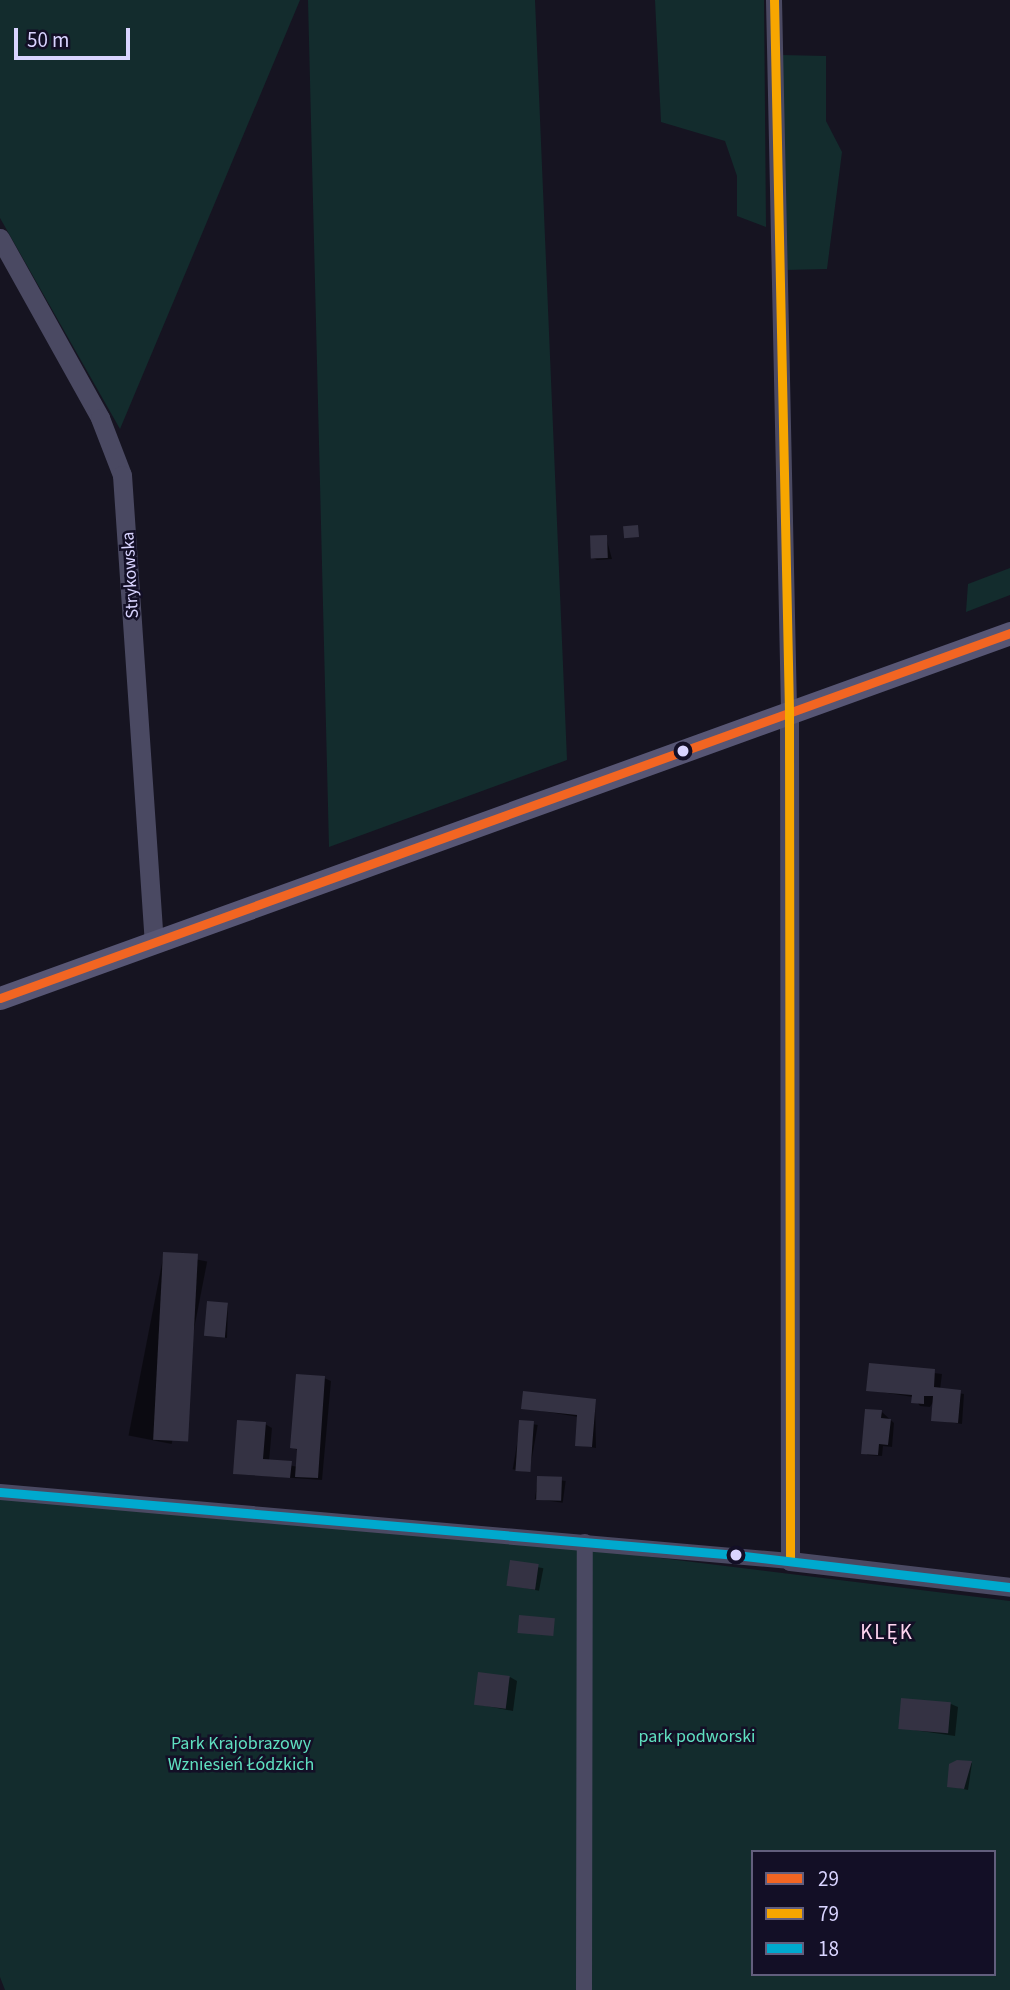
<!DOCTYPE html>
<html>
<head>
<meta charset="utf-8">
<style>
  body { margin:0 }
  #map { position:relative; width:1010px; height:1990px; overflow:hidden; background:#161421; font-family:"Source Sans 3",sans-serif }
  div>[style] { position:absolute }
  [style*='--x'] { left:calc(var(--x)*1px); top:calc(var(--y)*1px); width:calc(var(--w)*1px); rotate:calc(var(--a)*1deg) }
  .green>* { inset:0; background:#132c2d }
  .shadow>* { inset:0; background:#0007; transform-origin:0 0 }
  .building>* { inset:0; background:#343243; transform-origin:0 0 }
  .minor>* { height:16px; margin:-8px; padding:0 8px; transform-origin:8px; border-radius:8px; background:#4a4962 }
  .tertiary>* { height:19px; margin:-9.5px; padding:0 9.5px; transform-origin:9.5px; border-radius:9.5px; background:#4a4962 }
  .secondary>* { height:23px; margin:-11.5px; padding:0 11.5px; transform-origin:11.5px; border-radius:11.5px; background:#575674 }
  .bus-1>* { height:9px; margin:-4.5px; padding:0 4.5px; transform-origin:4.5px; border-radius:4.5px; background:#f26522 }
  .bus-2>* { height:9px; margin:-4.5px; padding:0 4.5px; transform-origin:4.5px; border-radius:4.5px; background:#f7a600 }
  .bus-3>* { height:9px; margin:-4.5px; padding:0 4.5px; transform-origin:4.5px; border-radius:4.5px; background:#00a9ce }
  .dots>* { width:19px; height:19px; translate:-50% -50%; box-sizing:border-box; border:4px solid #130f26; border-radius:50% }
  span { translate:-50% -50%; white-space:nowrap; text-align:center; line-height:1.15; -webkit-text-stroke:5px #130f26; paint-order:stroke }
  .street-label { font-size:18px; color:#d9d4ff }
  .park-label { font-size:18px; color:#5fe0c0 }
  .quarter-label { font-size:21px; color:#ffd6f0; letter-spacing:2px }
  .legend { position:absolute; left:751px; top:1850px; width:245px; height:126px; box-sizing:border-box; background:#130f26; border:2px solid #625e7d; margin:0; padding:9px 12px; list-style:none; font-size:21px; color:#d9d4ff }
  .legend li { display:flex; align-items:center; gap:14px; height:35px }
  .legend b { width:35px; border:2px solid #625e7d }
  .scale { position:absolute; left:14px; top:28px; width:116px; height:32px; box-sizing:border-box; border:4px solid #d9d4ff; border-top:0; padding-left:9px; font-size:21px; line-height:24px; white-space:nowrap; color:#d9d4ff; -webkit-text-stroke:5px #130f26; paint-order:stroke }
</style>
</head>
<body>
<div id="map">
  <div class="green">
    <i style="clip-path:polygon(0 0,300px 0,120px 429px,0 218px)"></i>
    <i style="clip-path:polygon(308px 0,535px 0,567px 760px,329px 847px)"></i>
    <i style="clip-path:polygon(655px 0,764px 0,766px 227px,737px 216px,737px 176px,725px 141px,661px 122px)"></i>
    <i style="clip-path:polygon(782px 55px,826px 56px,826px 121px,842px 152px,827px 269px,785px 270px)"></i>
    <i style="clip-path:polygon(1010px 568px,1010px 595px,966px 612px,968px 584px)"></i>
    <i style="clip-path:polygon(evenodd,0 1498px,579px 1548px,1010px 1601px,1010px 1990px,5px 1990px,0 1977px,0 1498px,753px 1852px,994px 1852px,994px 1974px,753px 1974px,753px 1852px)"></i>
  </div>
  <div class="shadow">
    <i style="clip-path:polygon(606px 537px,612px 559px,597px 560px,593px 558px)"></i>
    <i style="left:164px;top:1253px;width:44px;height:186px;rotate:11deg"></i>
    <i style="clip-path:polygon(228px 1304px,227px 1338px,208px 1336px)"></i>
    <i style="clip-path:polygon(870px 1365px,942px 1374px,940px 1390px,964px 1394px,962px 1424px,933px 1420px,935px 1399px,930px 1407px,920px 1406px,913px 1397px,868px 1390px)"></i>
    <i style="clip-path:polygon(324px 1378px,331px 1381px,322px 1480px,235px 1474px,265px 1424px,272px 1428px,269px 1461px,298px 1467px,299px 1451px,292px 1447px)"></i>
    <i style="clip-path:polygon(595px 1400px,596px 1448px,577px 1445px,579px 1417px,523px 1408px)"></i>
    <i style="clip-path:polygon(882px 1412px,894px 1423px,892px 1447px,883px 1446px,882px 1456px,867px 1455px)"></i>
    <i style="left:521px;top:1422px;width:17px;height:48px;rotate:10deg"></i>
    <i style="left:538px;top:1477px;width:28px;height:22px;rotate:8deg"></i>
    <i style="left:511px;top:1562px;width:33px;height:23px;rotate:11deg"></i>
    <i style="clip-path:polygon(510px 1677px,517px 1681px,513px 1711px,476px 1704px)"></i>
    <i style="clip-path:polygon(951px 1704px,958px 1707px,955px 1736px,900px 1728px)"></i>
    <i style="clip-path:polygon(972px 1763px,968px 1790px,949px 1786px,950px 1765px)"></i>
  </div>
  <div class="building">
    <i style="left:638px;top:525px;width:12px;height:15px;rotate:85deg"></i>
    <i style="left:607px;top:535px;width:23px;height:17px;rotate:88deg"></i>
    <i style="left:163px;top:1252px;width:35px;height:188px;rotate:3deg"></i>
    <i style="left:207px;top:1301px;width:21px;height:35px;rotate:5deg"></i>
    <i style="clip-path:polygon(869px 1363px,935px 1369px,934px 1387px,961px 1390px,958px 1423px,931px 1421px,933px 1396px,924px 1396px,924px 1404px,911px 1403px,912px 1395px,866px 1391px)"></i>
    <i style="clip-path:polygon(296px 1374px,325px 1376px,318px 1478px,295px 1477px,297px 1449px,290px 1448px)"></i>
    <i style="clip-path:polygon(523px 1391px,596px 1399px,592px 1447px,575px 1446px,577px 1415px,521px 1409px)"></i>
    <i style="clip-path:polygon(865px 1409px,882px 1410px,881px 1418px,891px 1419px,888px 1445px,879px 1444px,878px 1455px,861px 1454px)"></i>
    <i style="clip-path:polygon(237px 1420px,266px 1422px,263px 1459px,292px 1461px,290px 1478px,233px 1474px)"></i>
    <i style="left:519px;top:1420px;width:15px;height:51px;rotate:4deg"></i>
    <i style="left:537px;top:1476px;width:25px;height:24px;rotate:2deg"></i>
    <i style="left:510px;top:1560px;width:29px;height:26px;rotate:8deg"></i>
    <i style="left:519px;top:1615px;width:36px;height:18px;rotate:5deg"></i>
    <i style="left:478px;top:1672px;width:32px;height:33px;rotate:7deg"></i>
    <i style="left:901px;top:1698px;width:50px;height:31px;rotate:5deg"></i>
    <i style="clip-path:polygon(957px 1760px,972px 1761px,964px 1789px,947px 1787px,949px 1764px)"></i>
  </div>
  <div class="minor">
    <i style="--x:774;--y:0;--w:713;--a:88.79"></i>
    <i style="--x:0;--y:1492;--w:793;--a:4.99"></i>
    <i style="--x:584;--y:1990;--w:448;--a:-89.9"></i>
  </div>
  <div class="tertiary">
    <i style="--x:0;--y:238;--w:206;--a:60.9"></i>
    <i style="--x:100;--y:418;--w:61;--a:68.9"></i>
    <i style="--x:122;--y:475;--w:468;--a:86.1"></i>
    <i style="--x:789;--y:713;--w:848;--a:89.93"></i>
    <i style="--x:790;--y:1561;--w:222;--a:6.7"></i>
  </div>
  <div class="secondary">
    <i style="--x:0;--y:998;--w:1074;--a:-19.87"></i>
  </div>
  <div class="bus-1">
    <i style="--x:0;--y:998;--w:1074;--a:-19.87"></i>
  </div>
  <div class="bus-2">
    <i style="--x:774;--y:0;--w:713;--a:88.79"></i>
    <i style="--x:789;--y:713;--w:848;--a:89.93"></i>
  </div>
  <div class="bus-3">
    <i style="--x:0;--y:1492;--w:739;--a:4.89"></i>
    <i style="--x:736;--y:1555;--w:276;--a:6.7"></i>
  </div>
  <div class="dots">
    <i style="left:683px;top:751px;background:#d9d4ff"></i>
    <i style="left:736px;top:1555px;background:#d9d4ff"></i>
  </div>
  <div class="street-label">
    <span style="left:131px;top:575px;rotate:-93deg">Strykowska</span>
  </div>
  <div class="park-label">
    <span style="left:697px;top:1737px">park podworski</span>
    <span style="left:241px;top:1755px">Park Krajobrazowy<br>Wzniesień Łódzkich</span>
  </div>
  <div class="quarter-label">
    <span style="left:887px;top:1632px">KLĘK</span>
  </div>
  <ul class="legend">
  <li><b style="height:9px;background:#f26522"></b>29</li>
  <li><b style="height:9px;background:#f7a600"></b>79</li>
  <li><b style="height:9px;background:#00a9ce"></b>18</li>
  </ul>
  <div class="scale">50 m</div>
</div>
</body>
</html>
